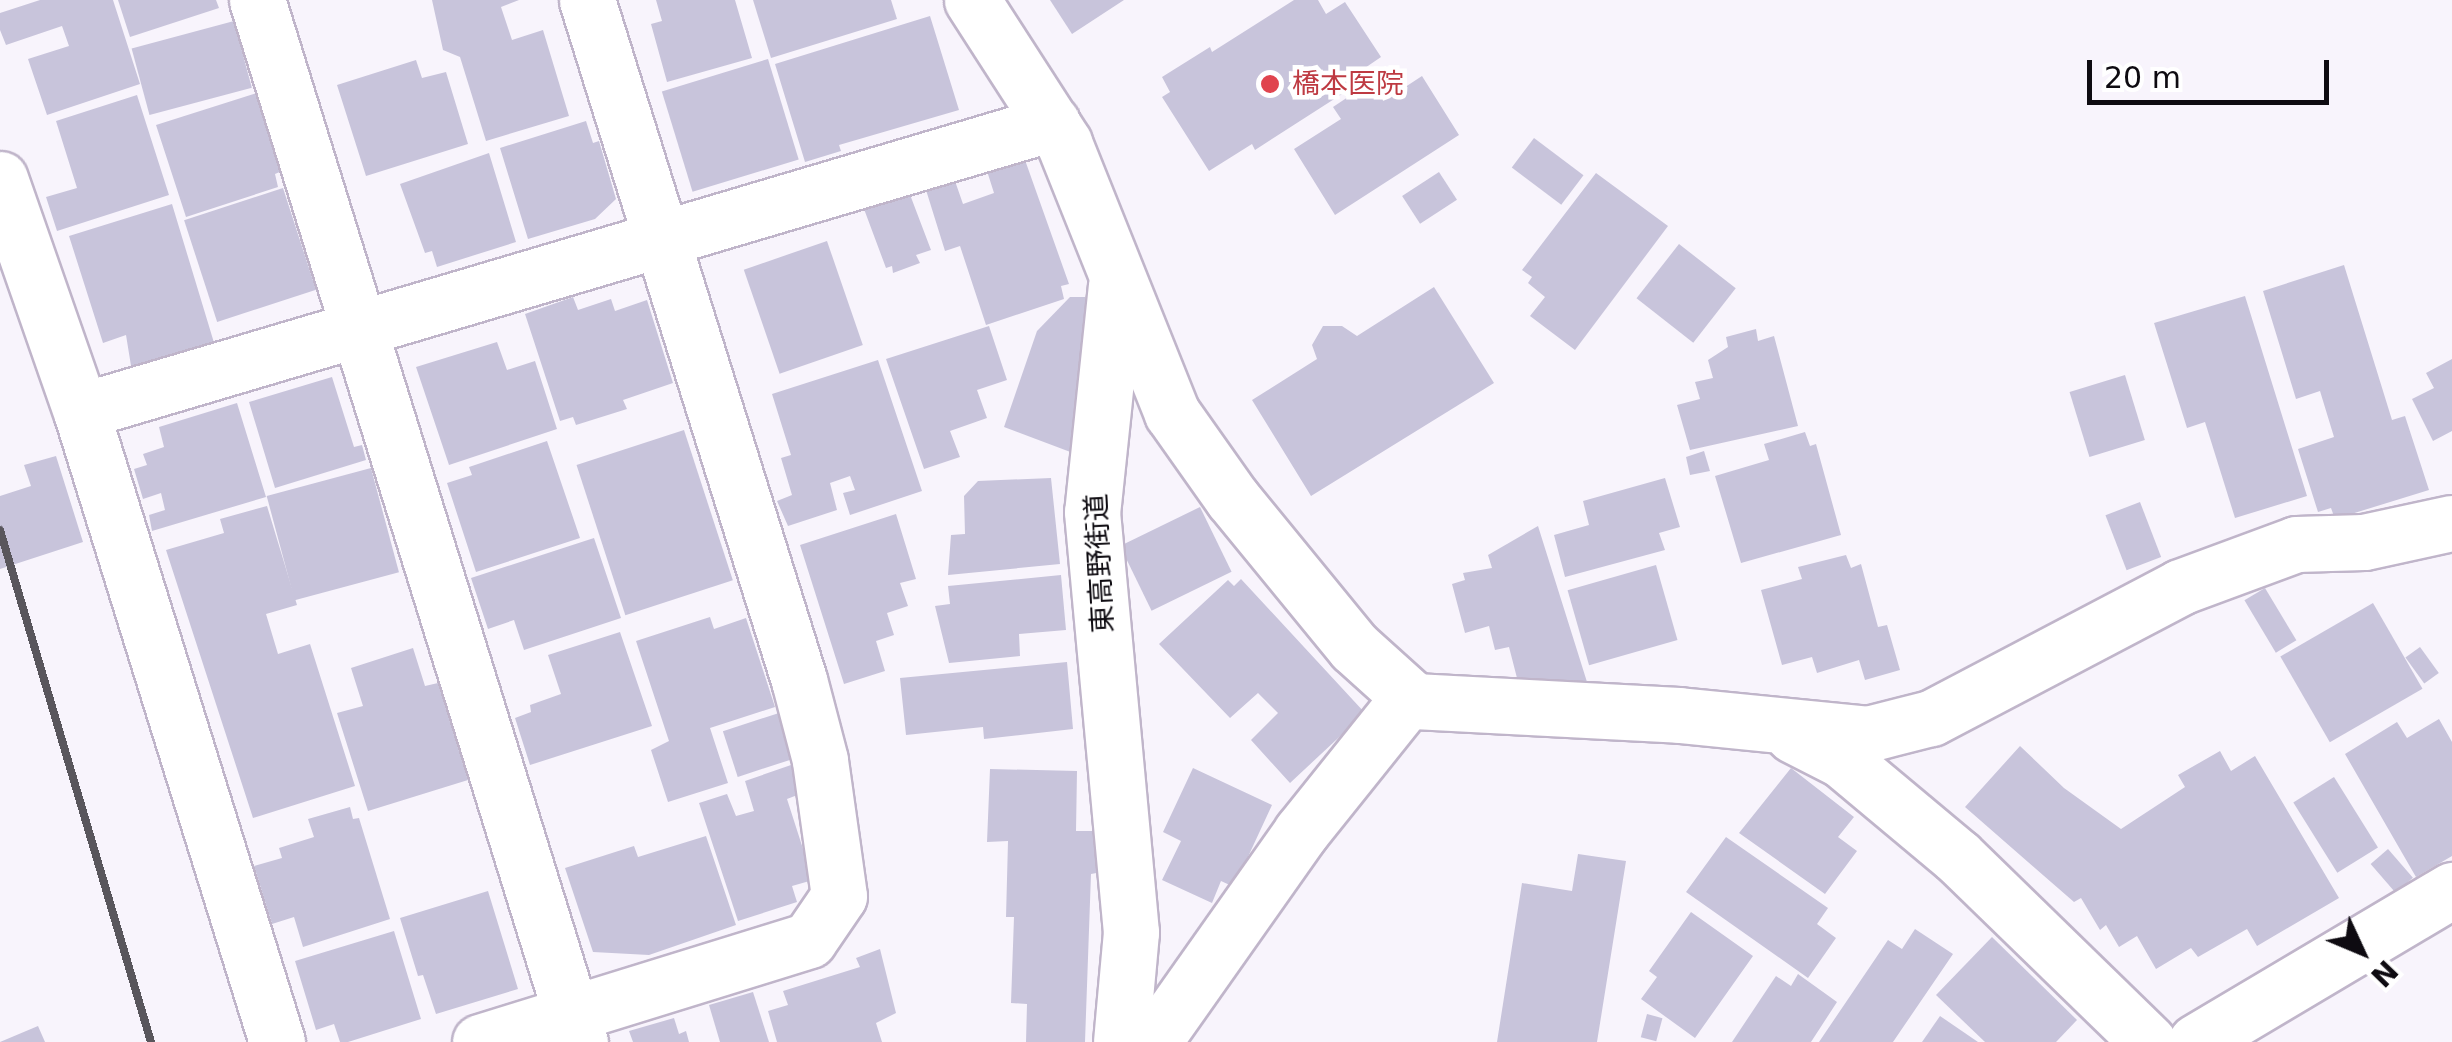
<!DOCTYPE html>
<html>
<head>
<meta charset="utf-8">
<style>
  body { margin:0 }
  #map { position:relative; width:2452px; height:1042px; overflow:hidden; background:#f8f4fc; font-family:"DejaVu Sans","Noto Sans JP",sans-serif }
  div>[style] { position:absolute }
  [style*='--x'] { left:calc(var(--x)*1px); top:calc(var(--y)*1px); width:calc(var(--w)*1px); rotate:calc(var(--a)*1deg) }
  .building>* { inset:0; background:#c8c4db; transform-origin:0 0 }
  .roads { filter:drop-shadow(2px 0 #c0b5ca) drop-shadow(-2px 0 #c0b5ca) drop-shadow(0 2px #c0b5ca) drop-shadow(0 -2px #c0b5ca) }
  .minor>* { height:55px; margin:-27.5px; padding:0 27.5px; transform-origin:27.5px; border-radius:27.5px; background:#fff }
  .rail>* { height:8px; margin:-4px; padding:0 4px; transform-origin:4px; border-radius:4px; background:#59565c }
  .dots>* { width:28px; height:28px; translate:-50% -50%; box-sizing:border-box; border:5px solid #fff; border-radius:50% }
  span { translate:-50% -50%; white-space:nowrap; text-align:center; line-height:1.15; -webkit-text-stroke:9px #fff; paint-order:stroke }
  .health-label { font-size:28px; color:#be3a42 }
  .left { translate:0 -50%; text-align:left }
  .street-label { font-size:28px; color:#0e0b11 }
  .north { position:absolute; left:2312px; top:902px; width:100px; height:100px; -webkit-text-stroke:8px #fff; paint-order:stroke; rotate:134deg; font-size:28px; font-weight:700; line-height:40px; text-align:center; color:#0e0b11 }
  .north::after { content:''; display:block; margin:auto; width:35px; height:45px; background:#0e0b11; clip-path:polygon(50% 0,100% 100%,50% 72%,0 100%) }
  .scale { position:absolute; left:2087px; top:60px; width:242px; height:45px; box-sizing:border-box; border:5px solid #0e0b11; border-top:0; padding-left:12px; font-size:30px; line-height:35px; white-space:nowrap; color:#0e0b11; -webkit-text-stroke:8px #fff; paint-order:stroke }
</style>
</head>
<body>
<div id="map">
  <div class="building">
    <i style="clip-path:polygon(40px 0,113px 0,140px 84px,47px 115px,28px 59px,69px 46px,62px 26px,6px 45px,0 30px,0 13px)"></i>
    <i style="clip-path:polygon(118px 0,216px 0,219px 8px,130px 37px)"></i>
    <i style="clip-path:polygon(432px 0,519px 0,501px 7px,512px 40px,543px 30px,569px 116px,486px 141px,460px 57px,443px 50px)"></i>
    <i style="clip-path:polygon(656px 0,735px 0,752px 58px,667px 82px,651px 24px,662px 21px)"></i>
    <i style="clip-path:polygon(753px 0,891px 0,897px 19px,771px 58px)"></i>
    <i style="clip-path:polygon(1050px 0,1124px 0,1072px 34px)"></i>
    <i style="clip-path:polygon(1294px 0,1318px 0,1326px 14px,1345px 2px,1381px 57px,1362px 70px,1367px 78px,1255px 150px,1252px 144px,1209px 171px,1162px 97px,1170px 92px,1162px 77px,1210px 47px,1212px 52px)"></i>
    <i style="clip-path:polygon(930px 16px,959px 110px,839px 145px,841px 151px,805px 162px,775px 64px)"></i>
    <i style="left:234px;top:21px;width:69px;height:106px;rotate:75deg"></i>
    <i style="left:768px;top:59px;width:105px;height:111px;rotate:73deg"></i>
    <i style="clip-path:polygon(416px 60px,422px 78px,446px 72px,468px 144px,366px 176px,337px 85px)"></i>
    <i style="clip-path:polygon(1422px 76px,1459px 135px,1335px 215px,1294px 149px,1341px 119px,1333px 107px,1378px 77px,1390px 97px)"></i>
    <i style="clip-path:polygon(257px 93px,282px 171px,275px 174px,278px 187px,186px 217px,156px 125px)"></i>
    <i style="clip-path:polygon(137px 95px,169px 195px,57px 231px,46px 197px,77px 188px,56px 121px)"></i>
    <i style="clip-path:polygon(586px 121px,593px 143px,599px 141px,616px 199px,595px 219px,528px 239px,500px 148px)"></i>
    <i style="left:1534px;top:138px;width:62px;height:37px;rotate:37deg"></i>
    <i style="clip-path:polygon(489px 153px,516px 242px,437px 267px,432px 251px,425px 253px,400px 184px)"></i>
    <i style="clip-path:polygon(1025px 160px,1069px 284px,1061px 286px,1064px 299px,986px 325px,960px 246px,945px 251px,926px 190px,955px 181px,963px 204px,994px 193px,987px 171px)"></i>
    <i style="left:1439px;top:172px;width:33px;height:44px;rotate:57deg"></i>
    <i style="clip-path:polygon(1596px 173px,1668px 226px,1575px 350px,1530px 316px,1545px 297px,1528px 283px,1532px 277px,1522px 270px)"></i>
    <i style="left:283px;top:188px;width:107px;height:104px;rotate:72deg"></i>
    <i style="clip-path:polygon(909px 192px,931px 250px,916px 255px,920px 263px,893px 273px,892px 266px,886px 268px,864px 209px)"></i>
    <i style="clip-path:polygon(172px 204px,215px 346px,132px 372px,126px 335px,103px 343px,69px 236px)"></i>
    <i style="left:827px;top:241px;width:110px;height:88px;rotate:71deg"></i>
    <i style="left:1679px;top:244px;width:72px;height:69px;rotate:38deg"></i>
    <i style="clip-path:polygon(2344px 265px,2392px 420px,2405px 416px,2429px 490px,2335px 519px,2331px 508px,2318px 512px,2298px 449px,2334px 437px,2320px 391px,2296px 399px,2263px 291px)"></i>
    <i style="clip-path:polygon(1434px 287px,1494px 383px,1311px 496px,1252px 400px,1317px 359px,1312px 345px,1323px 326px,1342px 326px,1357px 336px)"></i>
    <i style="clip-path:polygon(2245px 296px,2307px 496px,2235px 518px,2205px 422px,2187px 428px,2154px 323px)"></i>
    <i style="clip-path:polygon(573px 297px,578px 310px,611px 299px,615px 311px,647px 300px,673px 383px,623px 400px,627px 409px,576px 425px,573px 417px,560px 421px,525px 314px)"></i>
    <i style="clip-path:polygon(1070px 297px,1085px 297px,1092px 379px,1081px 456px,1004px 427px,1037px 331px)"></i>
    <i style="clip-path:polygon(989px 326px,1007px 380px,977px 390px,987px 418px,950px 431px,960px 457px,924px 469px,886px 359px)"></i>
    <i style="clip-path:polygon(1756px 329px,1758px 341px,1774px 336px,1798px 426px,1690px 450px,1677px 405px,1700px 399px,1695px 382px,1713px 378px,1708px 360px,1728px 347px,1726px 337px)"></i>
    <i style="clip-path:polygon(497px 342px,507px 370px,535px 361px,557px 429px,449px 465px,416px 367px)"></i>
    <i style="clip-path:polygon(2452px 359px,2452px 431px,2433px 441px,2412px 399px,2434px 388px,2426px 373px)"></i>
    <i style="clip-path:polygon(878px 360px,922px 491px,850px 515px,843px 493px,855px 490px,850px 476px,830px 483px,837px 510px,788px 526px,777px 501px,792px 495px,781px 458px,791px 455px,772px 394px)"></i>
    <i style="left:2125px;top:375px;width:68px;height:58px;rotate:73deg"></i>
    <i style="clip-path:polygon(332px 377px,354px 447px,362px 445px,366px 460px,275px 488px,249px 402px)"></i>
    <i style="clip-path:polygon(237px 403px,266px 497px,152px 531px,149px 515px,165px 510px,161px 493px,143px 499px,134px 469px,147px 465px,143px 454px,164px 447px,159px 427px)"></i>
    <i style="left:684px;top:430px;width:158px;height:113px;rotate:72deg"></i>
    <i style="clip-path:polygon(1805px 432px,1810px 446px,1816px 444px,1841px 535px,1741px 563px,1715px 476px,1769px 460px,1764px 444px)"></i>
    <i style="clip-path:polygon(547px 441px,580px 538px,476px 572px,447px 483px,472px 475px,469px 467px)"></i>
    <i style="clip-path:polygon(1704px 451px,1710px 471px,1690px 475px,1686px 457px)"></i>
    <i style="clip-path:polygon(56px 456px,83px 542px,0 569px,0 496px,31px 486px,24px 465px)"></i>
    <i style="left:371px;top:468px;width:108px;height:108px;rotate:75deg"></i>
    <i style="clip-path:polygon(1051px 478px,1060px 564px,948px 575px,951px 535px,965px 534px,964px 496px,978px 481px)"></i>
    <i style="clip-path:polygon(1665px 478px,1680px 527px,1659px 533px,1665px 550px,1565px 577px,1554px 535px,1589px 525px,1583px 501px)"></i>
    <i style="left:2140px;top:502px;width:59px;height:37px;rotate:69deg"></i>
    <i style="clip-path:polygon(267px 506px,297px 605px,266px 614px,278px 654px,310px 644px,355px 786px,253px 818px,166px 550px,224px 533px,220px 519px)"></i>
    <i style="left:1200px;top:507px;width:72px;height:89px;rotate:64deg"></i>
    <i style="clip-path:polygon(896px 514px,916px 579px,900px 583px,908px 606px,887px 613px,894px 635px,876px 641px,885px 671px,844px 684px,800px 545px)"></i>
    <i style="clip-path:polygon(1538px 526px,1587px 682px,1517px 678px,1509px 647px,1495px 650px,1489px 626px,1465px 633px,1452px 584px,1465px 580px,1463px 573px,1492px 568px,1488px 555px)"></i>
    <i style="clip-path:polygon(594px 538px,621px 618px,524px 650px,514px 620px,488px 629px,471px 578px)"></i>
    <i style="clip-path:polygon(1846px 555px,1851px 568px,1861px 564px,1878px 627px,1887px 625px,1900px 670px,1865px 680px,1859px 660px,1817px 673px,1812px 657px,1782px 665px,1761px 590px,1802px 579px,1798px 567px)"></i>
    <i style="left:1656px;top:565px;width:78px;height:92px;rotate:74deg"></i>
    <i style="clip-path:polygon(1061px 575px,1066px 630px,1019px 634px,1020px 656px,949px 663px,935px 606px,950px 604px,948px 586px)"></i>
    <i style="clip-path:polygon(1241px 579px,1365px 713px,1290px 783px,1251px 740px,1278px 713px,1258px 693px,1230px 718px,1159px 644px,1228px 580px,1234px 586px)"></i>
    <i style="left:2265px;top:588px;width:61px;height:24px;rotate:59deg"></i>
    <i style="left:2373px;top:603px;width:99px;height:107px;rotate:60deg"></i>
    <i style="clip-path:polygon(710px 617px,714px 629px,746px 618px,775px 707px,710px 728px,728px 783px,668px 802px,651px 750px,669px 741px,636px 641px)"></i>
    <i style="clip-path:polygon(620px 632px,652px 726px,530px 765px,515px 718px,531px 712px,530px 705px,561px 694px,548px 655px)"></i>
    <i style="left:2420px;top:647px;width:32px;height:18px;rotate:54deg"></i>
    <i style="clip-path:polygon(413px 648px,425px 686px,438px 683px,468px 780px,368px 811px,337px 713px,363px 706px,351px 668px)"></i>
    <i style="clip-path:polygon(1067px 662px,1073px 729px,984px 739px,983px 727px,906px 735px,900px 678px)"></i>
    <i style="left:779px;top:713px;width:48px;height:59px;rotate:72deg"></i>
    <i style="clip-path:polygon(2439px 719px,2452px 742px,2452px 856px,2416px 877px,2345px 754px,2397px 722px,2407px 738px)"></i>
    <i style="clip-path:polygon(2020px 746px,2064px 788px,2121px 829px,2185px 787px,2178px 775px,2220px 751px,2231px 771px,2255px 756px,2339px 898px,2257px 946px,2247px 929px,2198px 957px,2191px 948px,2156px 969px,2137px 936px,2119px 947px,2106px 925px,2100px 930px,2081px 898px,2074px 902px,1965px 807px)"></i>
    <i style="clip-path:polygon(791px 765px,800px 794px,787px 799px,813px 880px,792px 886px,797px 902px,738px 921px,699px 803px,727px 794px,736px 816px,754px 811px,745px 781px)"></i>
    <i style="clip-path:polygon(1193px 768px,1272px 805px,1234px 887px,1221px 881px,1212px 903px,1162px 880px,1181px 841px,1163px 832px)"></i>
    <i style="clip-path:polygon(1791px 768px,1854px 817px,1838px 837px,1857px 851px,1825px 894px,1739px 833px)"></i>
    <i style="clip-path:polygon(990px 769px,1077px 771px,1076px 831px,1104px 831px,1102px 872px,1091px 874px,1085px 1042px,1026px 1042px,1027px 1004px,1011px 1003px,1014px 917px,1006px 917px,1008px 841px,987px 842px)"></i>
    <i style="left:2334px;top:777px;width:83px;height:48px;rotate:58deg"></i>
    <i style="clip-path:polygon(350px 807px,353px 819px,359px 818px,390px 919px,303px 947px,294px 917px,272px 924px,254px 866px,282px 858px,279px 848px,314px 837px,308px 819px)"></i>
    <i style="clip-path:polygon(706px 836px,736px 925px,649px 955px,593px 952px,565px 868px,634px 846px,638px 857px)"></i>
    <i style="clip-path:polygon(1726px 837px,1828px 908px,1817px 924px,1836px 938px,1808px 978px,1686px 892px)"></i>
    <i style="left:2388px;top:849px;width:38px;height:23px;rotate:49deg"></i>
    <i style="clip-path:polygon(1578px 854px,1626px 861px,1597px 1042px,1497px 1042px,1522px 883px,1572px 891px)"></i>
    <i style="clip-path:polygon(488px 891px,518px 989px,436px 1014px,423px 975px,418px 976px,400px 918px)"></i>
    <i style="clip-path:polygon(1691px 912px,1753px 956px,1695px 1038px,1641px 999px,1657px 977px,1649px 971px)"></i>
    <i style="clip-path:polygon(1915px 929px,1953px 954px,1893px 1042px,1819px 1042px,1888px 940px,1902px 949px)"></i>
    <i style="clip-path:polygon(394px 931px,421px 1019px,348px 1042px,340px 1042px,334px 1024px,316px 1030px,295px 961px)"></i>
    <i style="clip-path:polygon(1992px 937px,2077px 1020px,2056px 1042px,1985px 1042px,1936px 995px)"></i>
    <i style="clip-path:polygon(880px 949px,896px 1013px,876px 1023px,882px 1042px,777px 1042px,768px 1011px,788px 1005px,783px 991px,860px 967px,856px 958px)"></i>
    <i style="clip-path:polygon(1798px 974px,1837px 1002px,1811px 1042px,1732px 1042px,1776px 976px,1791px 986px)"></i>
    <i style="clip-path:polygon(753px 992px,769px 1042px,720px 1042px,709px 1005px)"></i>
    <i style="left:1647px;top:1014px;width:16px;height:24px;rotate:15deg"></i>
    <i style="clip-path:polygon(1940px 1016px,1978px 1042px,1922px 1042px)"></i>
    <i style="clip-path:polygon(674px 1018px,679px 1034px,686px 1031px,689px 1042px,633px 1042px,629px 1031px)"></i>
    <i style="clip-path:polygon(38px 1026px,45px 1042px,0 1042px)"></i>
  </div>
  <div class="roads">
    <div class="minor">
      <i style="--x:257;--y:0;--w:1091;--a:72.78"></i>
      <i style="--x:972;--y:0;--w:170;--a:57.2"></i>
      <i style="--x:1064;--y:143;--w:291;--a:68.2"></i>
      <i style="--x:1172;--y:413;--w:104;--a:54.8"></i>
      <i style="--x:1232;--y:498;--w:193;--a:50.7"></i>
      <i style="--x:1354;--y:647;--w:81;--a:42"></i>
      <i style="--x:1414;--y:701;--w:265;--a:3"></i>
      <i style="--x:1679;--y:715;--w:190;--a:5.7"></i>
      <i style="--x:1868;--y:734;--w:65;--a:-14.3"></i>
      <i style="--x:1931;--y:718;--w:281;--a:-27.7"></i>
      <i style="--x:2180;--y:587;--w:124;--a:-20.3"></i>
      <i style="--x:2296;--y:544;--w:68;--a:-1.7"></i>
      <i style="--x:2364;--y:542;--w:90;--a:-12.2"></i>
      <i style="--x:0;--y:179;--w:246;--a:70.8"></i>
      <i style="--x:81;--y:411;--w:661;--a:72.74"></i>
      <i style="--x:1116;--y:285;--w:228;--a:96"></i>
      <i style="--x:1092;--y:512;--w:422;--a:84.7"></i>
      <i style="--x:1131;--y:932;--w:110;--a:95.2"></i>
      <i style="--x:81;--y:411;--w:1013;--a:-16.52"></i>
      <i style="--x:1793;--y:735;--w:55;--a:27"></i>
      <i style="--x:1842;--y:760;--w:150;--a:39.9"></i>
      <i style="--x:1957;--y:856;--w:267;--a:44.2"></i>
      <i style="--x:480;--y:1042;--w:344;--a:-17.2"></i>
      <i style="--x:809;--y:940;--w:53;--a:-55.7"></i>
      <i style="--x:839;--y:896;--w:137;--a:-98"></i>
      <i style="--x:820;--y:760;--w:83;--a:-104.7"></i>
      <i style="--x:799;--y:680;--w:712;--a:-107.32"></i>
      <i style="--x:1153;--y:1042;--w:257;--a:-54.8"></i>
      <i style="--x:1301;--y:832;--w:173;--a:-51.3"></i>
      <i style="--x:2196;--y:1042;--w:298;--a:-30.7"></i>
    </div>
  </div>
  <div class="rail">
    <i style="--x:0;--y:530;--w:534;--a:73.57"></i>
  </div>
  <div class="dots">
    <i style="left:1270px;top:84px;background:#e0444e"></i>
  </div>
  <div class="health-label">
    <span class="left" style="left:1292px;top:84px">橋本医院</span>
  </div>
  <div class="street-label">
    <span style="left:1100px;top:563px;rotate:-93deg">東高野街道</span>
  </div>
  <div class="north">N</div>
  <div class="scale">20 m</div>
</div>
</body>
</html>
